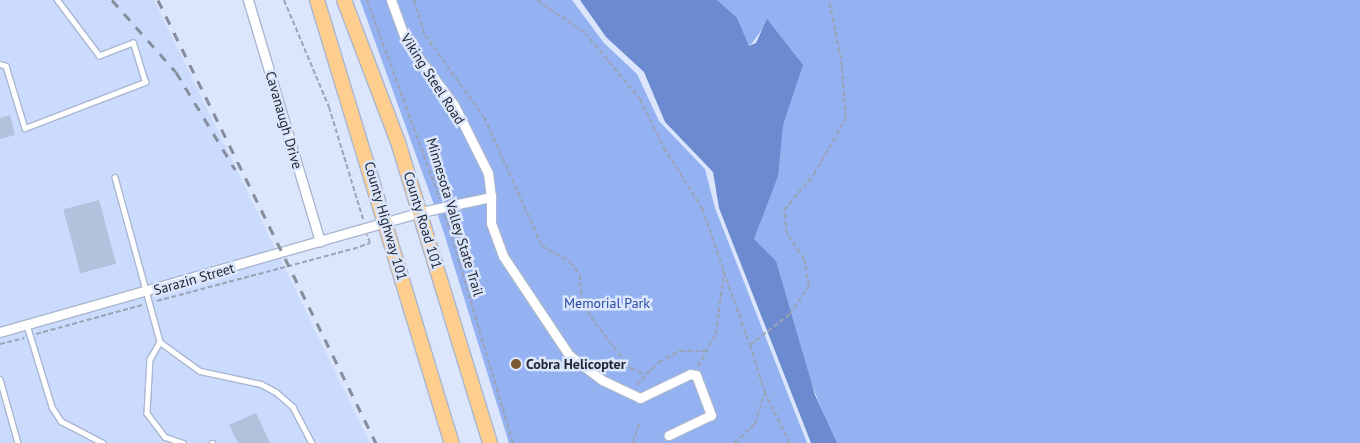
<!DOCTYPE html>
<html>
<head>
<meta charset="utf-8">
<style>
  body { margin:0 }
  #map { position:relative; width:1360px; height:443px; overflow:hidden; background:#dbe6fc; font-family:"PT Sans",sans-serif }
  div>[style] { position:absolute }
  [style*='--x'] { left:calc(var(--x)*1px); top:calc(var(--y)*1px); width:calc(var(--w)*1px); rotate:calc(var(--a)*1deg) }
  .built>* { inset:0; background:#cbdbfe }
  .green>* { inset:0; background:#94b1f2 }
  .water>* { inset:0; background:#6b8ad0 }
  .building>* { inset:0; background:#b4c1dc; transform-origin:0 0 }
  .path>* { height:2px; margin-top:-1px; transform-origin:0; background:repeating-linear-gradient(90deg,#9ba4b6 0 5px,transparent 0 7.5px) }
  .roads { filter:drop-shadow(1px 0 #a9b6d1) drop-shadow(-1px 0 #a9b6d1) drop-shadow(0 1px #a9b6d1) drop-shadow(0 -1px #a9b6d1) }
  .service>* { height:4.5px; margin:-2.25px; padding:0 2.25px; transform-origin:2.25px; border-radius:2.25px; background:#fff }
  .minor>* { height:9px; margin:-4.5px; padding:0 4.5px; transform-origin:4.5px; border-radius:4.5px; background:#fff }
  .primary>* { height:14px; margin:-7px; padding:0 7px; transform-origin:7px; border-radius:7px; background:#fece8e }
  .rail>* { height:3px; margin-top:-1.5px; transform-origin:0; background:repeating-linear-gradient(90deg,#868e9e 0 9px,transparent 0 18px) }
  .dots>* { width:14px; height:14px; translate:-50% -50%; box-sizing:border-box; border:2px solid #dbe6fc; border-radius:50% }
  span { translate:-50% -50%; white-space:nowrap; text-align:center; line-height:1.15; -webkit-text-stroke:5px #dbe6fc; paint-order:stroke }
  .street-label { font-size:14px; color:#222731 }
  .park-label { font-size:14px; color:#2b4b9f }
  .poi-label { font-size:14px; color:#222731; font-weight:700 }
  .left { translate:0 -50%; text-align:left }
</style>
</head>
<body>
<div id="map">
  <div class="built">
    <i style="clip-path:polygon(0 0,154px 0,370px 443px,0 443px)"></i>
  </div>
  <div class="green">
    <i style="clip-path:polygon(360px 0,572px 0,604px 43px,637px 74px,659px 121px,705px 169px,715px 208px,807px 443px,509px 443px,442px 227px)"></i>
    <i style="clip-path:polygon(705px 0,1360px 0,1360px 443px,835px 443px,754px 239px,781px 138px,763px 28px,750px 46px)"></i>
  </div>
  <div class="water">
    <i style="clip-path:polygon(580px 0,717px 0,737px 18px,749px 46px,756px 43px,767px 19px,803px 65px,783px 125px,778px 176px,754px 239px,776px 261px,815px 395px,837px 443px,811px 443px,719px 208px,713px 172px,665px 122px,644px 72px,606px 37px)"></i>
  </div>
  <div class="building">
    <i style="clip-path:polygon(10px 115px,15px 135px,0 139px,0 118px)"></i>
    <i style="left:99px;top:200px;width:66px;height:37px;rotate:75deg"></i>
    <i style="clip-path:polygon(256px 413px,270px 443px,238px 443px,229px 425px)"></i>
  </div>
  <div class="path">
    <i style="--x:284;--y:0;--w:116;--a:67.2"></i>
    <i style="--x:329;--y:107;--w:117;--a:73.1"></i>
    <i style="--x:367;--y:0;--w:212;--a:69.9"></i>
    <i style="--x:414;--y:0;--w:37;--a:73"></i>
    <i style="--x:425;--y:35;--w:101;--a:54.3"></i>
    <i style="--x:484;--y:117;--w:141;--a:65.8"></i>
    <i style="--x:542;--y:246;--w:32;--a:30"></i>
    <i style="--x:570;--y:262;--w:16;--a:52"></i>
    <i style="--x:580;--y:275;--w:22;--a:87"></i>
    <i style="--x:581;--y:297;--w:22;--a:63"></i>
    <i style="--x:591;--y:317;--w:64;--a:52.6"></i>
    <i style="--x:630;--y:368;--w:16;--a:22"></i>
    <i style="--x:537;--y:0;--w:58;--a:34.5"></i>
    <i style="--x:585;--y:33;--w:86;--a:50.2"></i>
    <i style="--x:640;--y:99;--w:55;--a:63.9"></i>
    <i style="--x:664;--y:148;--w:71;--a:57.7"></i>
    <i style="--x:702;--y:208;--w:144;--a:70.9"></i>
    <i style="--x:445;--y:215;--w:238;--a:73.4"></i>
    <i style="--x:157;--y:301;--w:203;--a:-14.9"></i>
    <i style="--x:353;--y:249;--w:18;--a:-19"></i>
    <i style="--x:370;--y:243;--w:9;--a:-111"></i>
    <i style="--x:36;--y:334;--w:110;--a:-15.3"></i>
    <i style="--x:0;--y:344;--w:25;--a:-14"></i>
    <i style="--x:698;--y:366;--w:37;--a:-61"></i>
    <i style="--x:716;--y:334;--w:64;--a:-82.8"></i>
    <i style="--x:636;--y:385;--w:33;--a:-45"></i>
    <i style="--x:659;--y:362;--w:24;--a:-28"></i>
    <i style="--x:680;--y:351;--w:29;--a:0"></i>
    <i style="--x:633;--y:443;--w:21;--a:-73"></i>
    <i style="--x:734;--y:443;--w:28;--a:-42"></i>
    <i style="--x:755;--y:424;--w:31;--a:-73"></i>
    <i style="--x:790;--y:443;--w:56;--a:-116.6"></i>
    <i style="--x:765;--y:393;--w:50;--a:-107.4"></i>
    <i style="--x:750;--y:345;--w:51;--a:-37.8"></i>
    <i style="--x:790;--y:314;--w:34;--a:-56"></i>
    <i style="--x:809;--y:286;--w:27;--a:-100"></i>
    <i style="--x:804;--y:259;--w:30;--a:-124"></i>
    <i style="--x:787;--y:234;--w:24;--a:-97"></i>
    <i style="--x:784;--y:210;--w:47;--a:-50.2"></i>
    <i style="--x:814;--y:174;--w:64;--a:-60.3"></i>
    <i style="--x:846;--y:118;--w:59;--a:-94.8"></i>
    <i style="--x:841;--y:59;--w:60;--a:-101.5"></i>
  </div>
  <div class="roads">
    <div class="service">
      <i style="--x:0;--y:64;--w:6;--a:18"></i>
      <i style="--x:6;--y:66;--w:65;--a:73"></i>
      <i style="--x:25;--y:128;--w:129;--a:-21"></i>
      <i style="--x:145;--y:82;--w:41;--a:-107.1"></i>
      <i style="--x:133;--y:43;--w:36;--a:159"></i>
      <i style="--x:99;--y:56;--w:70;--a:-126.9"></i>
      <i style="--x:115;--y:177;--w:171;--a:74.7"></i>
      <i style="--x:160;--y:342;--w:20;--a:120"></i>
      <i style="--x:150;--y:359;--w:54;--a:93.2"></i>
      <i style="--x:147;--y:413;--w:30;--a:53"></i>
      <i style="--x:165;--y:437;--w:19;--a:18"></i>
      <i style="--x:27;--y:325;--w:86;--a:73"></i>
      <i style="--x:52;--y:407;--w:17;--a:57"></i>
      <i style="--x:61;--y:421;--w:47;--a:27.6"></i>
      <i style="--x:160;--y:342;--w:49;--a:35.9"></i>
      <i style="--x:200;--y:371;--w:62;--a:12"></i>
      <i style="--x:261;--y:384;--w:17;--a:28"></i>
      <i style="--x:276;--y:392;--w:23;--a:41"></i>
      <i style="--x:293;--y:407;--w:41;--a:62.2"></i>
      <i style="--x:0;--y:379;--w:66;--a:74.3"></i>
      <i style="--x:212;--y:443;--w:1;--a:0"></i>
    </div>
    <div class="minor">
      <i style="--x:248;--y:0;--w:252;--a:73.4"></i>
      <i style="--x:491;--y:197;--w:26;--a:90"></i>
      <i style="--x:491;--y:223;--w:35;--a:70"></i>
      <i style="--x:503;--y:256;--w:119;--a:56.3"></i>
      <i style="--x:569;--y:355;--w:41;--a:37.1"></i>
      <i style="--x:602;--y:380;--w:42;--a:25.3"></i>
      <i style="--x:640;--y:398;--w:55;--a:-25.6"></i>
      <i style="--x:690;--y:374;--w:6;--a:9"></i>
      <i style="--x:696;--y:375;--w:43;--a:69.4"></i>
      <i style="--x:711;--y:415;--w:47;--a:154.5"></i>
      <i style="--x:0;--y:332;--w:438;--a:-15.9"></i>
      <i style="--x:421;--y:212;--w:72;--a:-12.1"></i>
      <i style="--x:491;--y:197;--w:24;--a:-97"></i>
      <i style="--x:488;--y:173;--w:76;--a:-116.6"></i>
      <i style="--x:454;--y:105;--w:80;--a:-126.9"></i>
      <i style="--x:406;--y:41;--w:44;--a:-110.1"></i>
    </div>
    <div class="primary">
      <i style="--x:317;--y:0;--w:463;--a:73.1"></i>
      <i style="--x:344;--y:0;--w:152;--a:69.2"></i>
      <i style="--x:398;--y:142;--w:315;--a:73"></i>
    </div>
  </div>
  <div class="rail">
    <i style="--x:112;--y:0;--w:96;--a:48.4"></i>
    <i style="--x:176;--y:72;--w:114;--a:58.7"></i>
    <i style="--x:158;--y:0;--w:494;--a:63.8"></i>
  </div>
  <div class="dots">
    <i style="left:516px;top:364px;background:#7b5930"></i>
  </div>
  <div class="street-label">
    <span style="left:433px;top:79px;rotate:57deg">Viking Steel Road</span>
    <span style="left:284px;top:120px;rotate:74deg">Cavanaugh Drive</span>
    <span style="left:455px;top:217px;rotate:73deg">Minnesota Valley State Trail</span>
    <span style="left:423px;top:220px;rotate:73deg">County Road 101</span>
    <span style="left:386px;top:221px;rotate:74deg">County Highway 101</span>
    <span style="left:194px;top:279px;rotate:-16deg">Sarazin Street</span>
  </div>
  <div class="park-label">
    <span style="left:607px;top:303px">Memorial Park</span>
  </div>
  <div class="poi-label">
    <span class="left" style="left:526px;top:364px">Cobra Helicopter</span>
  </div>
</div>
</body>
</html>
